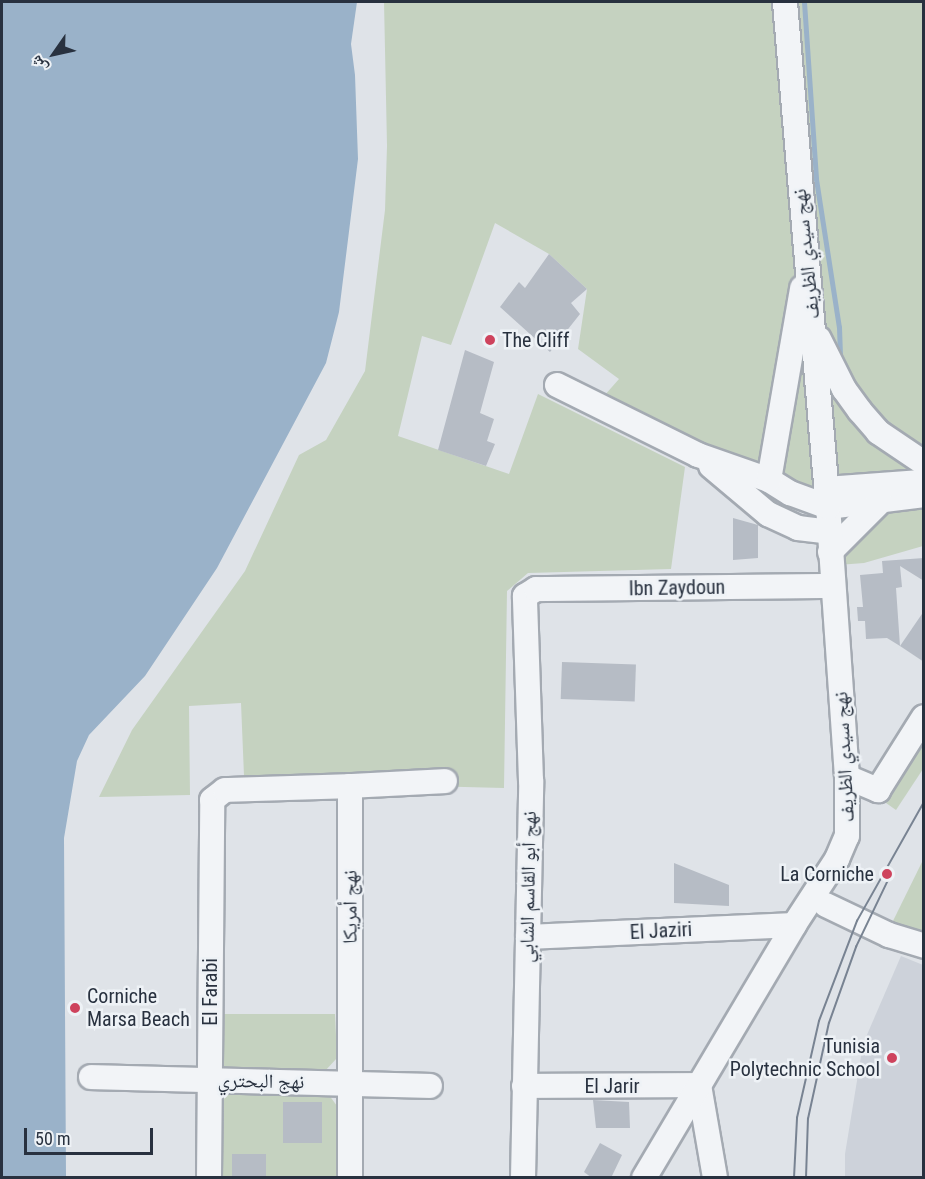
<!DOCTYPE html>
<html>
<head>
<meta charset="utf-8">
<style>
  body { margin:0 }
  #map { position:relative; width:925px; height:1179px; overflow:hidden; background:#dfe3e8; font-family:"Roboto Condensed","Noto Naskh Arabic",sans-serif }
  div>[style] { position:absolute }
  [style*='--x'] { left:calc(var(--x)*1px); top:calc(var(--y)*1px); width:calc(var(--w)*1px); rotate:calc(var(--a)*1deg) }
  .built>* { inset:0; background:#cdd2da }
  .green>* { inset:0; background:#c5d2c0 }
  .water>* { inset:0; background:#9ab2c9 }
  .stream>* { height:5px; margin:-2.5px; padding:0 2.5px; transform-origin:2.5px; border-radius:2.5px; background:#9ab2c9 }
  .building>* { inset:0; background:#b6bcc5; transform-origin:0 0 }
  .roads { filter:drop-shadow(2px 0 #a4aab2) drop-shadow(-2px 0 #a4aab2) drop-shadow(0 2px #a4aab2) drop-shadow(0 -2px #a4aab2) }
  .minor>* { height:24px; margin:-12px; padding:0 12px; transform-origin:12px; border-radius:12px; background:#f2f4f7 }
  .tram>* { height:1.5px; margin:-0.75px; padding:0 0.75px; transform-origin:0.75px; border-radius:0.75px; background:#788392 }
  .dots>* { width:16px; height:16px; translate:-50% -50%; box-sizing:border-box; border:3px solid #eef2f6; border-radius:50% }
  span { translate:-50% -50%; white-space:nowrap; text-align:center; line-height:1.15; -webkit-text-stroke:5px #eef2f6; paint-order:stroke }
  .street-label { font-size:20px; color:#28313f }
  .poi-label { font-size:20px; color:#28313f }
  .left { translate:0 -50%; text-align:left }
  .right { translate:-100% -50%; text-align:right }
  .frame { position:absolute; inset:0; border:3px solid #28313f; pointer-events:none }
  .north { position:absolute; left:24px; top:24px; width:60px; height:60px; -webkit-text-stroke:4px #eef2f6; paint-order:stroke; rotate:236deg; font-size:16px; font-weight:700; line-height:24px; text-align:center; color:#28313f }
  .north::after { content:''; display:block; margin:auto; width:21px; height:27px; background:#28313f; clip-path:polygon(50% 0,100% 100%,50% 72%,0 100%) }
  .scale { position:absolute; left:24px; top:1128px; width:129px; height:27px; box-sizing:border-box; border:3px solid #28313f; border-top:0; padding-left:8px; font-size:18px; line-height:21px; white-space:nowrap; color:#28313f; -webkit-text-stroke:4px #eef2f6; paint-order:stroke }
</style>
</head>
<body>
<div id="map">
  <div class="built">
    <i style="clip-path:polygon(901px 956px,923px 965px,923px 1177px,845px 1177px,845px 1154px,863px 1044px)"></i>
  </div>
  <div class="green">
    <i style="clip-path:polygon(384px 2px,923px 2px,923px 546px,864px 563px,838px 565px,816px 493px,699px 448px,604px 396px,619px 379px,578px 349px,587px 289px,549px 254px,495px 223px,451px 345px,422px 336px,398px 436px,509px 474px,538px 394px,685px 467px,671px 569px,528px 573px,507px 591px,504px 788px,346px 784px,330px 774px,244px 776px,241px 703px,189px 706px,190px 795px,99px 797px,132px 730px,245px 571px,299px 455px,326px 440px,365px 371px,385px 210px,387px 146px)"></i>
    <i style="clip-path:polygon(923px 744px,923px 769px,896px 810px,886px 803px)"></i>
    <i style="clip-path:polygon(923px 860px,923px 939px,891px 925px)"></i>
    <i style="clip-path:polygon(217px 1014px,335px 1014px,337px 1058px,325px 1071px,216px 1069px)"></i>
    <i style="clip-path:polygon(227px 1091px,326px 1091px,340px 1110px,340px 1177px,214px 1178px,215px 1101px)"></i>
  </div>
  <div class="water">
    <i style="clip-path:polygon(2px 2px,357px 2px,351px 44px,355px 75px,358px 159px,339px 312px,326px 363px,217px 568px,145px 676px,89px 735px,77px 761px,64px 838px,66px 1177px,2px 1177px)"></i>
  </div>
  <div class="stream">
    <i style="--x:804;--y:2;--w:177;--a:86.1"></i>
    <i style="--x:816;--y:179;--w:150;--a:81.2"></i>
    <i style="--x:839;--y:327;--w:34;--a:88"></i>
    <i style="--x:879;--y:416;--w:21;--a:41"></i>
  </div>
  <div class="building">
    <i style="clip-path:polygon(549px 254px,587px 289px,571px 303px,580px 314px,550px 352px,500px 307px,519px 282px,525px 288px)"></i>
    <i style="clip-path:polygon(465px 350px,494px 362px,480px 413px,494px 419px,487px 441px,495px 444px,486px 466px,438px 450px)"></i>
    <i style="clip-path:polygon(733px 518px,758px 525px,758px 558px,733px 560px)"></i>
    <i style="clip-path:polygon(924px 558px,924px 581px,900px 566px,902px 587px,896px 588px,900px 646px,887px 638px,866px 639px,865px 621px,858px 621px,857px 607px,863px 607px,860px 575px,883px 573px,882px 561px)"></i>
    <i style="clip-path:polygon(924px 611px,924px 662px,900px 646px)"></i>
    <i style="left:562px;top:662px;width:74px;height:37px;rotate:2deg"></i>
    <i style="clip-path:polygon(674px 863px,729px 885px,729px 906px,674px 903px)"></i>
    <i style="clip-path:polygon(593px 1100px,629px 1102px,630px 1128px,596px 1128px)"></i>
    <i style="left:283px;top:1102px;width:39px;height:41px"></i>
    <i style="clip-path:polygon(600px 1143px,622px 1155px,611px 1178px,592px 1178px,584px 1172px)"></i>
    <i style="left:232px;top:1154px;width:34px;height:24px"></i>
  </div>
  <div class="roads">
    <div class="minor">
      <i style="--x:819;--y:339;--w:56;--a:63.4"></i>
      <i style="--x:844;--y:389;--w:27;--a:54"></i>
      <i style="--x:860;--y:411;--w:28;--a:49"></i>
      <i style="--x:878;--y:432;--w:55;--a:34"></i>
      <i style="--x:557;--y:385;--w:157;--a:26.4"></i>
      <i style="--x:698;--y:455;--w:75;--a:19.4"></i>
      <i style="--x:769;--y:480;--w:25;--a:32"></i>
      <i style="--x:790;--y:493;--w:40;--a:20.2"></i>
      <i style="--x:828;--y:507;--w:97;--a:-7.1"></i>
      <i style="--x:711;--y:466;--w:75;--a:40.1"></i>
      <i style="--x:768;--y:514;--w:33;--a:25"></i>
      <i style="--x:798;--y:528;--w:32;--a:7"></i>
      <i style="--x:769;--y:480;--w:195;--a:-80.2"></i>
      <i style="--x:826;--y:489;--w:95;--a:-4.2"></i>
      <i style="--x:830;--y:552;--w:71;--a:-45"></i>
      <i style="--x:847;--y:777;--w:34;--a:23"></i>
      <i style="--x:878;--y:790;--w:86;--a:-57.8"></i>
      <i style="--x:350;--y:786;--w:95;--a:-3"></i>
      <i style="--x:826;--y:905;--w:70;--a:25.5"></i>
      <i style="--x:889;--y:935;--w:37;--a:17"></i>
      <i style="--x:528;--y:937;--w:266;--a:-2.6"></i>
      <i style="--x:91;--y:1077;--w:339;--a:1.5"></i>
      <i style="--x:699;--y:1085;--w:94;--a:80.2"></i>
      <i style="--x:524;--y:1086;--w:175;--a:-0.3"></i>
      <i style="--x:209;--y:1178;--w:378;--a:-89.5"></i>
      <i style="--x:212;--y:800;--w:16;--a:-38"></i>
      <i style="--x:225;--y:790;--w:125;--a:-1.8"></i>
      <i style="--x:350;--y:786;--w:392;--a:90"></i>
      <i style="--x:523;--y:1178;--w:397;--a:-88.8"></i>
      <i style="--x:531;--y:781;--w:185;--a:-91.9"></i>
      <i style="--x:525;--y:596;--w:13;--a:-32"></i>
      <i style="--x:536;--y:589;--w:297;--a:-0.6"></i>
      <i style="--x:644;--y:1178;--w:294;--a:-59.3"></i>
      <i style="--x:794;--y:925;--w:79;--a:-56.9"></i>
      <i style="--x:837;--y:859;--w:25;--a:-67"></i>
      <i style="--x:847;--y:836;--w:59;--a:-90"></i>
      <i style="--x:847;--y:777;--w:271;--a:-94"></i>
      <i style="--x:828;--y:507;--w:507;--a:-94.87"></i>
    </div>
  </div>
  <div class="tram">
    <i style="--x:794;--y:1178;--w:60;--a:-87.1"></i>
    <i style="--x:797;--y:1118;--w:99;--a:-77.2"></i>
    <i style="--x:819;--y:1021;--w:107;--a:-69.2"></i>
    <i style="--x:857;--y:921;--w:137;--a:-60.6"></i>
    <i style="--x:806;--y:1178;--w:59;--a:-88.1"></i>
    <i style="--x:808;--y:1119;--w:98;--a:-77.7"></i>
    <i style="--x:829;--y:1023;--w:81;--a:-70.4"></i>
    <i style="--x:856;--y:947;--w:81;--a:-64.4"></i>
  </div>
  <div class="dots">
    <i style="left:490px;top:340px;background:#ce435d"></i>
    <i style="left:887px;top:874px;background:#ce435d"></i>
    <i style="left:75px;top:1008px;background:#ce435d"></i>
    <i style="left:892px;top:1058px;background:#ce435d"></i>
  </div>
  <div class="street-label">
    <span style="left:806px;top:254px;rotate:-96deg">نهج سيدي الظريف</span>
    <span style="left:677px;top:588px;rotate:-1deg">Ibn Zaydoun</span>
    <span style="left:844px;top:757px;rotate:-93deg">نهج سيدي الظريف</span>
    <span style="left:528px;top:887px;rotate:-89deg">نهج أبو القاسم الشابي</span>
    <span style="left:350px;top:907px;rotate:-90deg">نهج أمريكا</span>
    <span style="left:661px;top:931px;rotate:-3deg">El Jaziri</span>
    <span style="left:210px;top:992px;rotate:-90deg">El Farabi</span>
    <span style="left:261px;top:1081px;rotate:1deg">نهج البحتري</span>
    <span style="left:612px;top:1086px">El Jarir</span>
  </div>
  <div class="poi-label">
    <span class="left" style="left:502px;top:340px">The Cliff</span>
    <span class="right" style="left:874px;top:874px">La Corniche</span>
    <span class="left" style="left:87px;top:1008px">Corniche<br>Marsa Beach</span>
    <span class="right" style="left:880px;top:1058px">Tunisia<br>Polytechnic School</span>
  </div>
  <div class="frame"></div>
  <div class="north">ش</div>
  <div class="scale">50 m</div>
</div>
</body>
</html>
